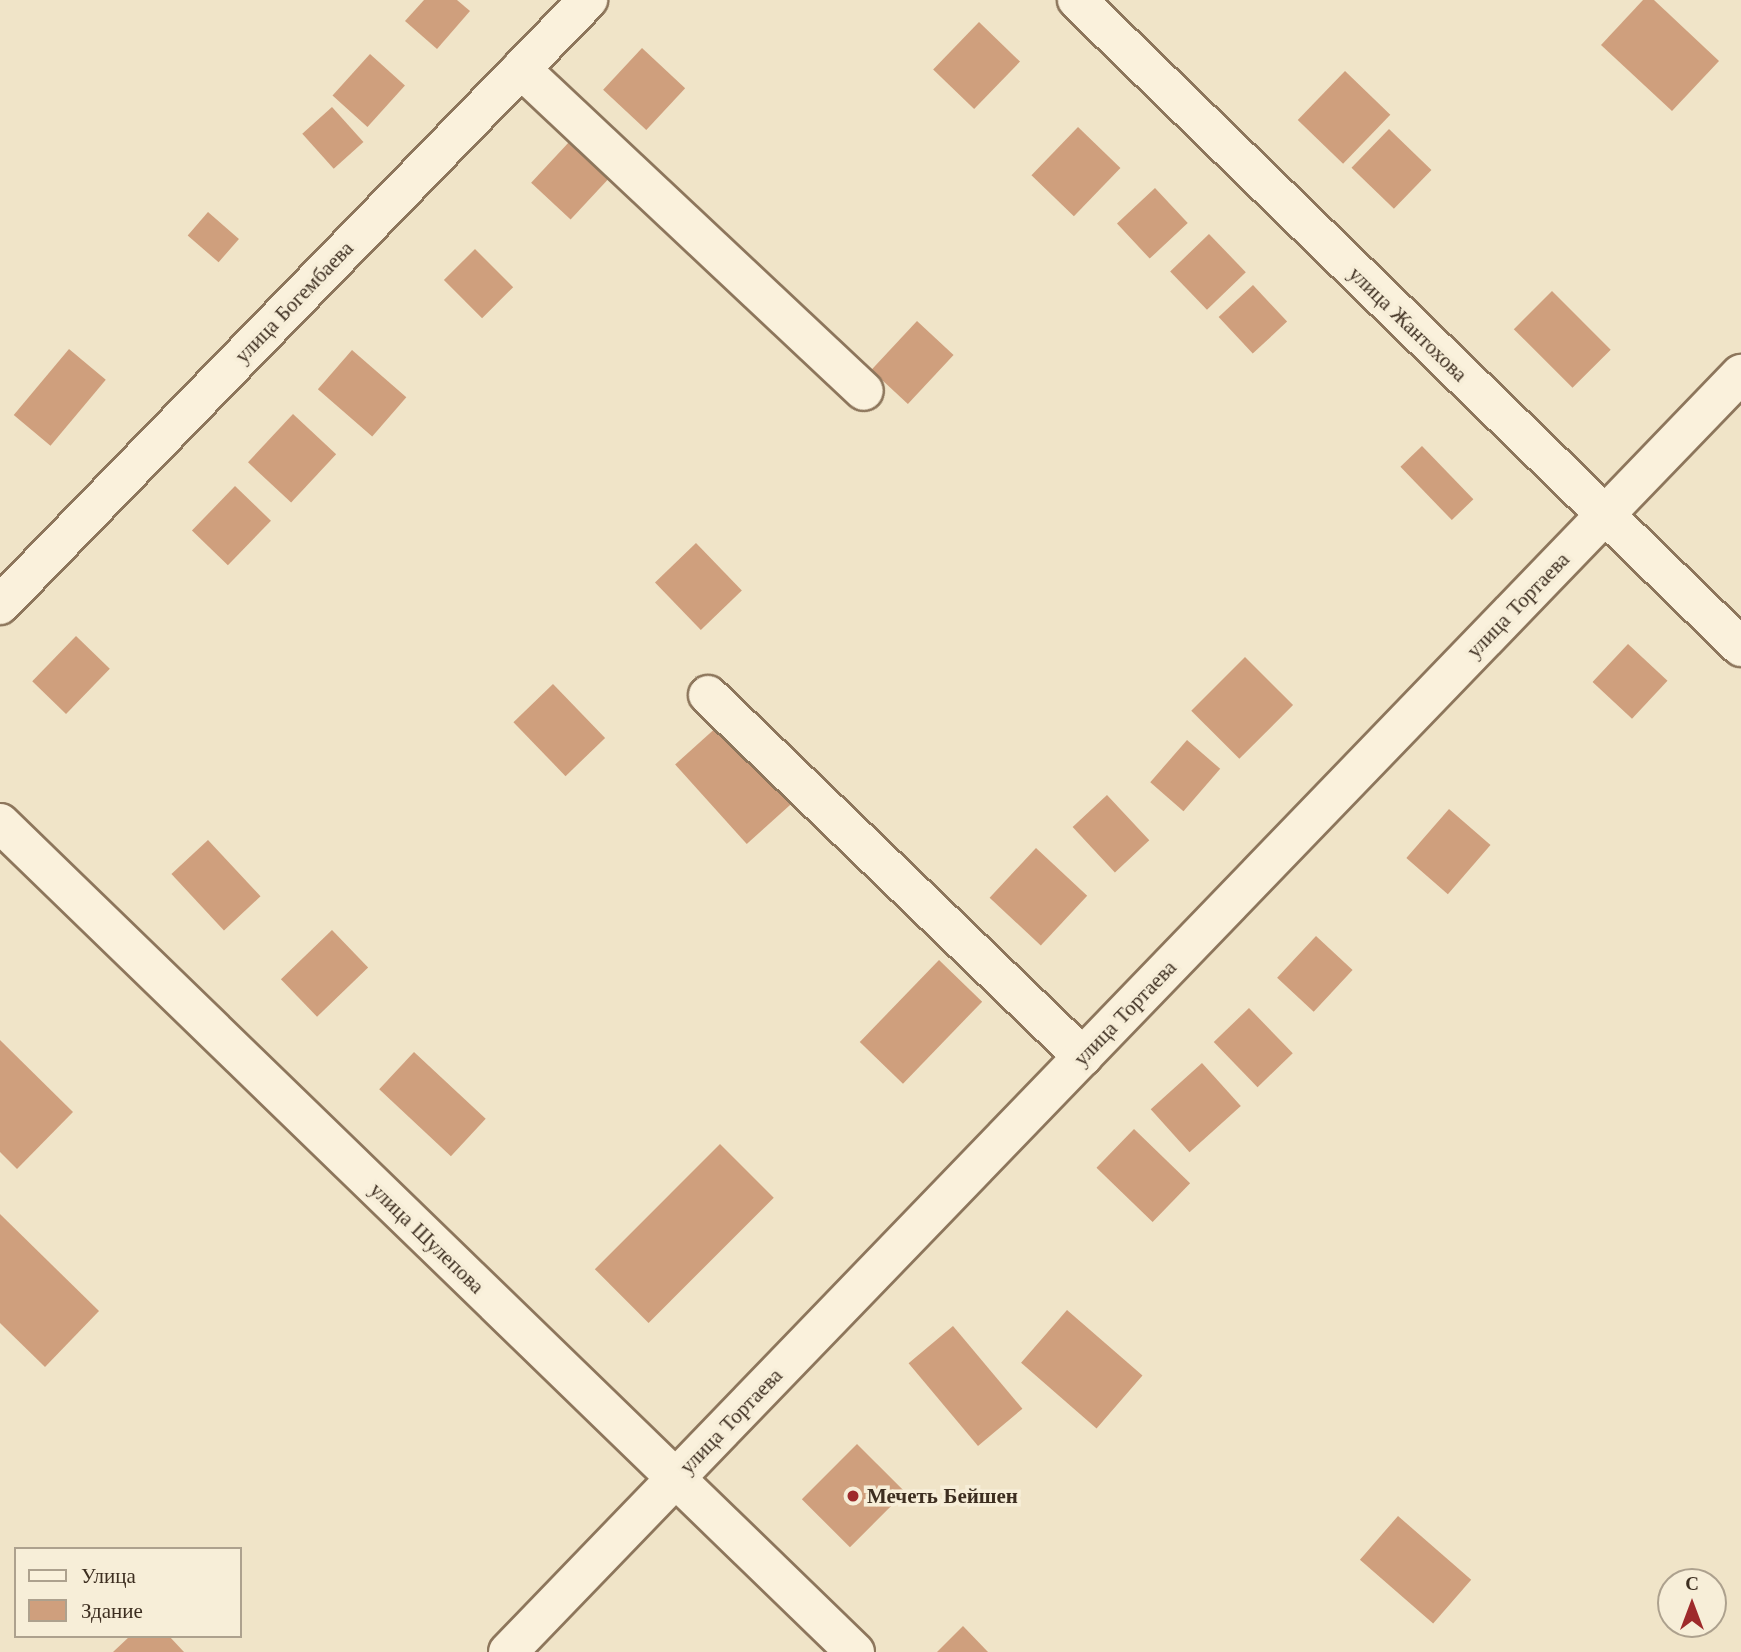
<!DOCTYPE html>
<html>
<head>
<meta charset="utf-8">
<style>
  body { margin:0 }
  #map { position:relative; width:1741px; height:1652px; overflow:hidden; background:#f0e4c8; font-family:"Libre Baskerville",serif }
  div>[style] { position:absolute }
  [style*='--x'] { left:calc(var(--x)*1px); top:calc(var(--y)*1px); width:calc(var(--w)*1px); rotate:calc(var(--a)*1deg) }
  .building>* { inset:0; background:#cf9f7d; transform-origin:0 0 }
  .roads { filter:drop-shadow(2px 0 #8d765c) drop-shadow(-2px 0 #8d765c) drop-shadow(0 2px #8d765c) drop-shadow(0 -2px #8d765c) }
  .minor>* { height:38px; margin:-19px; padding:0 19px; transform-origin:19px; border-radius:19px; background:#faf1dc }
  .dots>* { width:19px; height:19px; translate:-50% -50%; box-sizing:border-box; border:4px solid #f7eed8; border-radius:50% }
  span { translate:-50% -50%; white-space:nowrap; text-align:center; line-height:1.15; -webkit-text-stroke:7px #f7eed8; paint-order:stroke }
  .street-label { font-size:21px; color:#3d2e20 }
  .poi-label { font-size:21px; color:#3d2e20; font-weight:700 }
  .left { translate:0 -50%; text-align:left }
  .legend { position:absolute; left:14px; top:1547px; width:228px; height:91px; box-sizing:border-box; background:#f7eed8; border:2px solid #ada18e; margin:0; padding:9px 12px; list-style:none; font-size:21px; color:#3d2e20 }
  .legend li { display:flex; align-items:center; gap:14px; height:35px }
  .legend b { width:35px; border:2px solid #ada18e }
  .north { position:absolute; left:1657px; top:1568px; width:70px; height:70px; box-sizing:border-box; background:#f7eed8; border:2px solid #ada18e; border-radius:50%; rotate:0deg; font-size:19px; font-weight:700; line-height:28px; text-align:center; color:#3d2e20 }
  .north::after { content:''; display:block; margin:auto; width:24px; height:32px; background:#9e2a2b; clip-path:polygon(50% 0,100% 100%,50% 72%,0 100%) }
</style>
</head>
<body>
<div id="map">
  <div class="building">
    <i style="clip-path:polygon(424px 0,457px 0,470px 11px,437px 49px,405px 21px)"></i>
    <i style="clip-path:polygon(1643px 0,1654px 0,1719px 61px,1672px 111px,1601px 45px)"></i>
    <i style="left:979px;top:22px;width:57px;height:66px;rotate:44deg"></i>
    <i style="left:642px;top:48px;width:59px;height:57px;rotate:43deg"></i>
    <i style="left:370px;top:54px;width:47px;height:56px;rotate:42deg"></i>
    <i style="left:1345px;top:71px;width:63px;height:68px;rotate:44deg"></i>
    <i style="left:332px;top:107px;width:47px;height:40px;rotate:48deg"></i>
    <i style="left:1078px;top:127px;width:59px;height:67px;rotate:44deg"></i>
    <i style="left:1389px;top:129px;width:59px;height:54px;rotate:44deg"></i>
    <i style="left:570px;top:141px;width:54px;height:57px;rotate:43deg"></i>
    <i style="left:1155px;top:188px;width:48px;height:52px;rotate:47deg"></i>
    <i style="left:208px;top:212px;width:41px;height:31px;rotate:41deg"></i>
    <i style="left:1209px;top:234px;width:53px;height:54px;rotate:46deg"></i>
    <i style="left:475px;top:249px;width:54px;height:44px;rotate:45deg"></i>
    <i style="left:1253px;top:285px;width:50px;height:47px;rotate:47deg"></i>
    <i style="left:1552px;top:291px;width:83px;height:54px;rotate:45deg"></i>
    <i style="left:917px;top:321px;width:50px;height:67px;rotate:43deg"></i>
    <i style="left:69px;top:349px;width:48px;height:86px;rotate:40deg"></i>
    <i style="left:352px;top:350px;width:72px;height:52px;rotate:41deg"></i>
    <i style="left:293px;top:414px;width:59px;height:66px;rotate:43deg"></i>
    <i style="left:1422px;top:446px;width:74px;height:30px;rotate:46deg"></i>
    <i style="left:235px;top:486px;width:50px;height:62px;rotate:44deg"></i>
    <i style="left:696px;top:543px;width:66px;height:57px;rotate:46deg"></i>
    <i style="left:76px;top:636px;width:47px;height:63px;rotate:44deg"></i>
    <i style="left:1628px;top:644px;width:54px;height:52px;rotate:43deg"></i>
    <i style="left:1245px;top:657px;width:68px;height:76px;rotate:45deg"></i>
    <i style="left:553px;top:684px;width:75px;height:55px;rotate:46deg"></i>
    <i style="left:719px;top:725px;width:107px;height:59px;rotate:48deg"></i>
    <i style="left:1187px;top:740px;width:44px;height:56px;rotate:41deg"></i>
    <i style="left:1107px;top:795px;width:62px;height:47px;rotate:47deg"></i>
    <i style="left:1449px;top:809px;width:55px;height:65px;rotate:41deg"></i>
    <i style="left:208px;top:840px;width:77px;height:50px;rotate:47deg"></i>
    <i style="left:1036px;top:848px;width:70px;height:68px;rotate:43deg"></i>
    <i style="left:332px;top:930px;width:52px;height:71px;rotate:46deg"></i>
    <i style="left:1316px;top:936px;width:50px;height:57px;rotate:43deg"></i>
    <i style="left:939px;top:960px;width:60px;height:114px;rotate:44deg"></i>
    <i style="left:1249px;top:1008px;width:63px;height:49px;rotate:46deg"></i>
    <i style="clip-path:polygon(0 1040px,73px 1112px,17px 1169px,0 1152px)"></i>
    <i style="left:414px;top:1052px;width:98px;height:51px;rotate:43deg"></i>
    <i style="left:1202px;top:1063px;width:58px;height:69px;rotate:48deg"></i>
    <i style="left:1134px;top:1129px;width:78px;height:54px;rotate:44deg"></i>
    <i style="left:720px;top:1144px;width:76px;height:177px;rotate:45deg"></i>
    <i style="clip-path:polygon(0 1214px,99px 1311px,45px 1367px,0 1323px)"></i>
    <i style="left:1067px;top:1310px;width:100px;height:70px;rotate:41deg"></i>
    <i style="left:953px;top:1326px;width:108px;height:58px;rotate:50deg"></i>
    <i style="left:857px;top:1444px;width:68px;height:78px;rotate:45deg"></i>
    <i style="left:1398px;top:1516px;width:97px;height:58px;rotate:41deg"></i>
    <i style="clip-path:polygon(963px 1626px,988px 1652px,937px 1652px)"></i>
    <i style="clip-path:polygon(130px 1636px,169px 1636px,184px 1652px,113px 1652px)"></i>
  </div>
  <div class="roads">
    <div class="minor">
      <i style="--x:1077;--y:0;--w:927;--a:44.26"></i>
      <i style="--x:521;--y:69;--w:470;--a:43.2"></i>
      <i style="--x:0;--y:605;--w:844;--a:-45.82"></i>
      <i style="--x:708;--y:695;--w:521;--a:43.99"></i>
      <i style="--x:0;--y:823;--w:1191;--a:44.12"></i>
      <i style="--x:508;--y:1652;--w:1776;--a:-46.03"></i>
    </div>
  </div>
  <div class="dots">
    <i style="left:853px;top:1496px;background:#9e2a2b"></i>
  </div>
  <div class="street-label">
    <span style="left:294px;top:302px;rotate:-46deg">улица Богембаева</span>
    <span style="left:1408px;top:324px;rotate:44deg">улица Жантохова</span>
    <span style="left:1518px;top:605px;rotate:-46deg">улица Тортаева</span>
    <span style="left:1125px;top:1013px;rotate:-46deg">улица Тортаева</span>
    <span style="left:427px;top:1238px;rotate:44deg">улица Шулепова</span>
    <span style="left:731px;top:1421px;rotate:-46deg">улица Тортаева</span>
  </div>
  <div class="poi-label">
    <span class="left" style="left:867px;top:1496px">Мечеть Бейшен</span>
  </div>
  <ul class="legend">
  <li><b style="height:9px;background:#faf1dc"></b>Улица</li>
  <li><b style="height:19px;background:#cf9f7d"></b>Здание</li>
  </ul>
  <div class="north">С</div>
</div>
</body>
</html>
